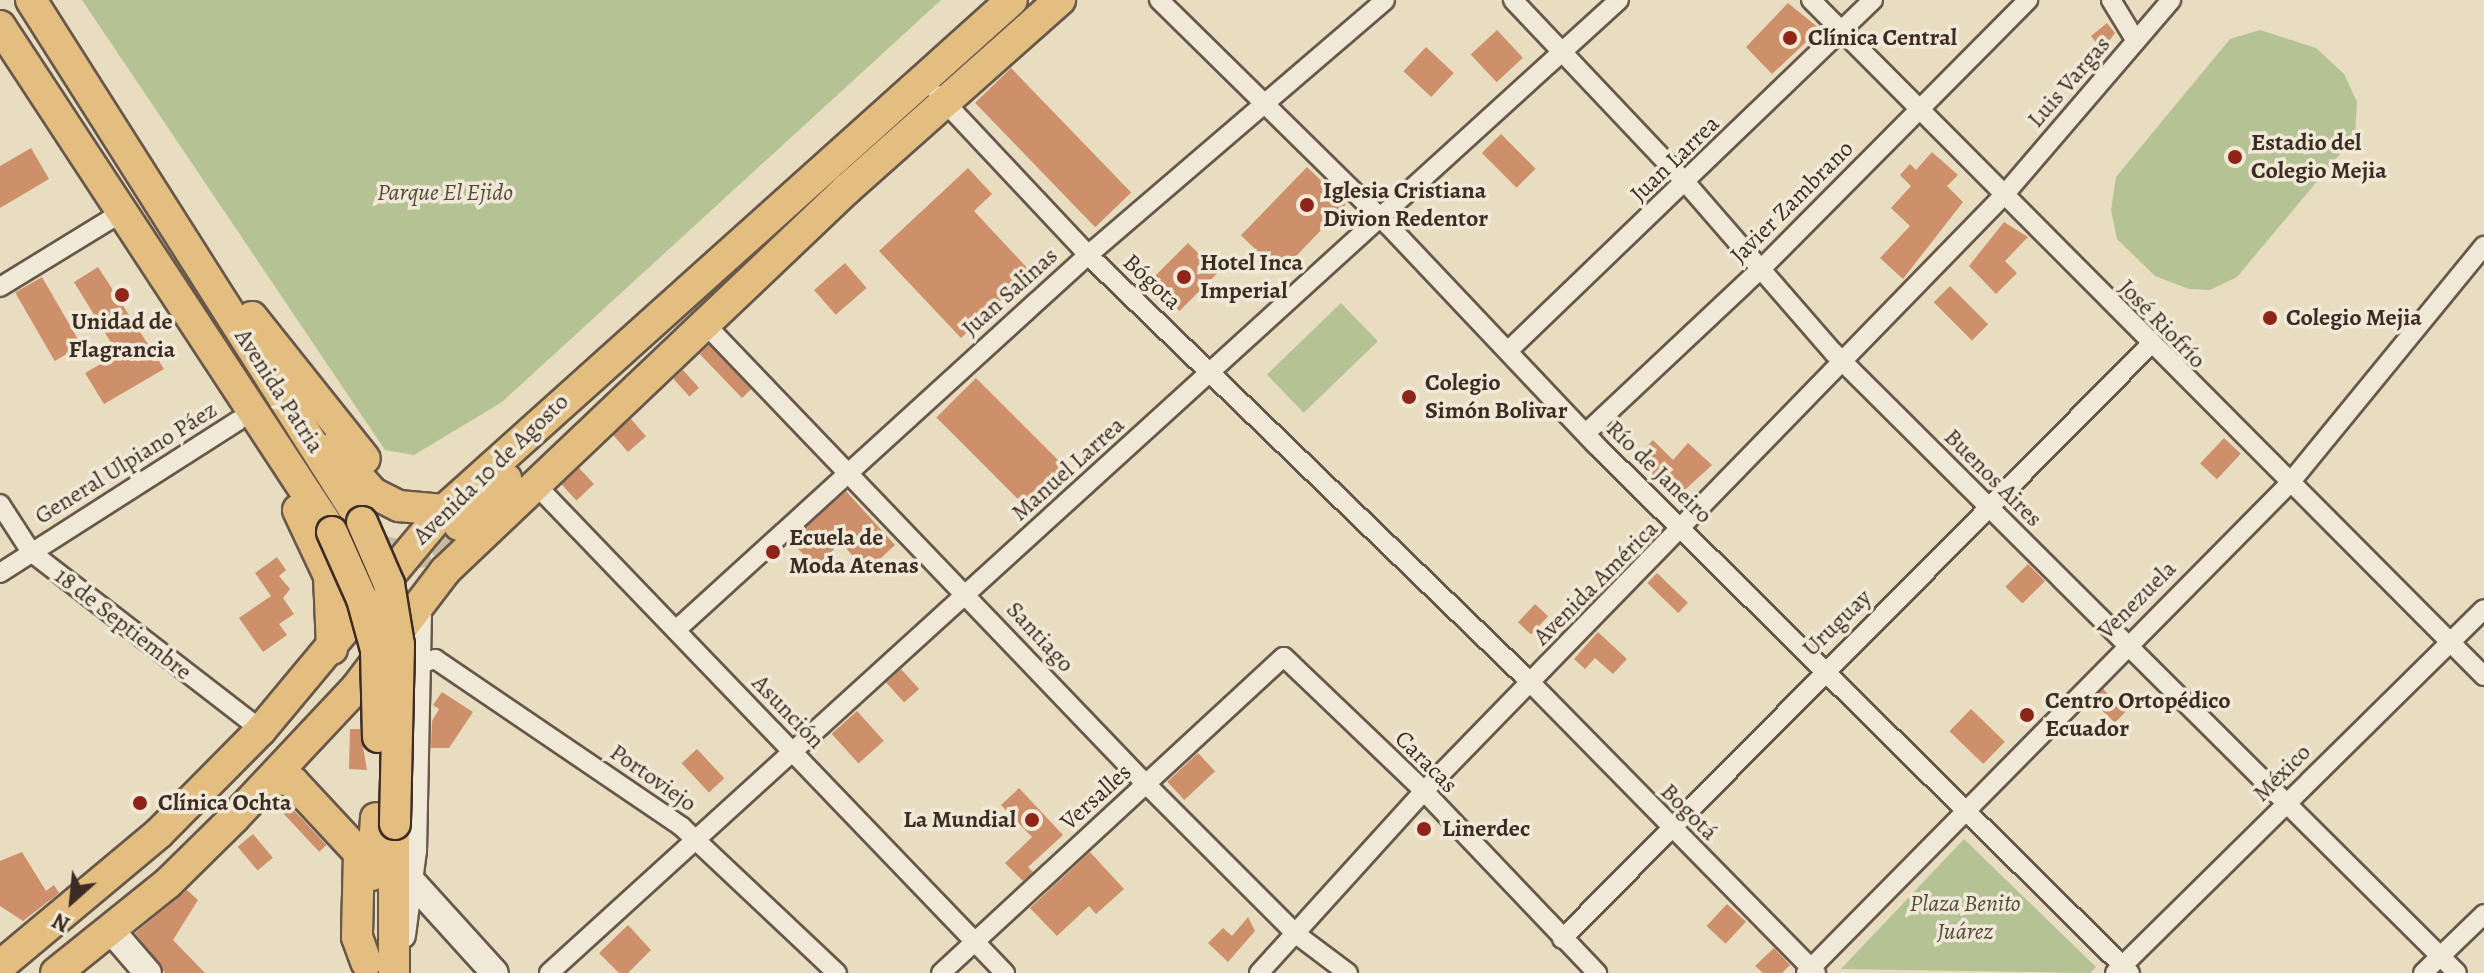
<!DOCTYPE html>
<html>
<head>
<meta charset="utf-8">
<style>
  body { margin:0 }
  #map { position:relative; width:2484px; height:973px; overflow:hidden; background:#e8ddc1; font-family:Alegreya,serif }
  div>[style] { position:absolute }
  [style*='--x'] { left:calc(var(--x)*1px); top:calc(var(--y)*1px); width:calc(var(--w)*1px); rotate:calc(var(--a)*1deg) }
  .green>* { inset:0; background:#b4c294; transform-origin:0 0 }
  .building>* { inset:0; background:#ce906a; transform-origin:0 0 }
  .primary-tunnel>* { height:30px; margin-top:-15px; transform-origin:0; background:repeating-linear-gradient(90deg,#c6baa1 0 30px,transparent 0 45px) }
  .roads { filter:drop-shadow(2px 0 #68584a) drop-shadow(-2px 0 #68584a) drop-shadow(0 2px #68584a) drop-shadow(0 -2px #68584a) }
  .street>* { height:18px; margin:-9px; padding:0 9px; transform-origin:9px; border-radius:9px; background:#f0e9d7 }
  .secondary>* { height:26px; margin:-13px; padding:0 13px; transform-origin:13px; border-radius:13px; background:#f0e9d7 }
  .primary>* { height:30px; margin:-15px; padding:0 15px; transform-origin:15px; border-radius:15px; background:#e4be80 }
  .bridges { filter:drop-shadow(2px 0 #3d2c23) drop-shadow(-2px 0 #3d2c23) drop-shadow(0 2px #3d2c23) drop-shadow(0 -2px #3d2c23) }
  .primary-bridge>* { height:30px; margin:-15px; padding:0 15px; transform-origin:15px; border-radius:15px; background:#e4be80 }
  .dots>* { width:22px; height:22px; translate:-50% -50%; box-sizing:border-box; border:4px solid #f0e9d7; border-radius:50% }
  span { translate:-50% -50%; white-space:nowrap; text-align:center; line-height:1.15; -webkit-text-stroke:7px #f0e9d7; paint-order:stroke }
  .poi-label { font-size:24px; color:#3d2c23; font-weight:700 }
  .left { translate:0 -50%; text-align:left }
  .right { translate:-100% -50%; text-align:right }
  .street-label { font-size:24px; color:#3d2c23 }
  .park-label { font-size:24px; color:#554a3a; font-style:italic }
  .north { position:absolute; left:32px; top:861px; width:80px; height:80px; -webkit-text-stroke:6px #f0e9d7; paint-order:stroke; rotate:207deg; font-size:22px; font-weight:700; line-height:32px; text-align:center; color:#3d2c23 }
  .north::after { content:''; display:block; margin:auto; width:28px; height:36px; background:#3d2c23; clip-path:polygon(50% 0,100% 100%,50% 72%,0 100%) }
</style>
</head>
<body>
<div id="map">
  <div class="green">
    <i style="clip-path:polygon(82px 0,941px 0,502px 402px,414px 455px,385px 450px)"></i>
    <i style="clip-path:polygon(2260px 30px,2316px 48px,2344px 74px,2357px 102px,2355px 136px,2237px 277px,2210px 290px,2189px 289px,2155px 276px,2117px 239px,2111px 210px,2116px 177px,2230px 39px)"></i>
    <i style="left:1341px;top:303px;width:53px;height:103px;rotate:46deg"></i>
    <i style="clip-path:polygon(1964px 839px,2096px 967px,2090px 973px,1841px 969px)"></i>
  </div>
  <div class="building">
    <i style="clip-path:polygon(1788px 3px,1820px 29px,1772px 74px,1746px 47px)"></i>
    <i style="clip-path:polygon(2107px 23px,2115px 33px,2102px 50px,2091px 36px)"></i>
    <i style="left:1497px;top:30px;width:38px;height:36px;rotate:47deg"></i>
    <i style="left:1426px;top:47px;width:38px;height:33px;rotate:43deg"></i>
    <i style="left:1011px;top:68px;width:173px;height:50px;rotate:46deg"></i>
    <i style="left:1501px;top:134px;width:49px;height:27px;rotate:45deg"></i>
    <i style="clip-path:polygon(31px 148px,49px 179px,0 208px,0 166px)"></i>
    <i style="clip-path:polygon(1932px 152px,1958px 175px,1947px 186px,1963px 202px,1903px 279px,1880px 258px,1910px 226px,1891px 208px,1911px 186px,1900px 175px,1910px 164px,1916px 170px)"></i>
    <i style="left:1307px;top:167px;width:54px;height:95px;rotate:44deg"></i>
    <i style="clip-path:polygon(968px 168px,992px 194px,974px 211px,1031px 272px,961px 338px,879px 251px)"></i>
    <i style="clip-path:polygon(2004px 222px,2028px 237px,2005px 261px,2017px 273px,1996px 294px,1969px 266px)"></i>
    <i style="left:1188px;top:243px;width:42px;height:54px;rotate:45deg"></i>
    <i style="left:845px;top:263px;width:33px;height:41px;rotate:49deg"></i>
    <i style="clip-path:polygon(98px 267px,164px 369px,104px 404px,85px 373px,118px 354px,74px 282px)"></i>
    <i style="left:42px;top:277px;width:79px;height:31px;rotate:60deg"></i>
    <i style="left:1950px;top:286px;width:54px;height:23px;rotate:45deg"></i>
    <i style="left:709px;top:345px;width:61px;height:13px;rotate:46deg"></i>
    <i style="left:683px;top:370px;width:24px;height:13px;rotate:48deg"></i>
    <i style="left:976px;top:378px;width:127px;height:56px;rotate:45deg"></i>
    <i style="left:631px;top:419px;width:23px;height:24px;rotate:49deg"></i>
    <i style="left:2224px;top:438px;width:23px;height:35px;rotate:43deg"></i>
    <i style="clip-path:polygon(1653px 440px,1673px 460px,1688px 443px,1712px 465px,1676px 498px,1635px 458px)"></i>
    <i style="left:579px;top:468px;width:22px;height:24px;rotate:47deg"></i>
    <i style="clip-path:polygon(846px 491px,895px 545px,867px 571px,841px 543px,815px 567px,791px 541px)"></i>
    <i style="clip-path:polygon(277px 557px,286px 570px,279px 576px,290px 589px,283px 598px,294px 614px,279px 624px,287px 635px,263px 652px,239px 618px,271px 596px,255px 573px)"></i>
    <i style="left:2028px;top:564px;width:24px;height:32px;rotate:45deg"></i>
    <i style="left:1657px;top:573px;width:43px;height:14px;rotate:44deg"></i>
    <i style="left:1535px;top:604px;width:18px;height:25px;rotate:43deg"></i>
    <i style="clip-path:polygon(1598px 632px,1627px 659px,1613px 674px,1595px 658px,1585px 669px,1574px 659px)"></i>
    <i style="left:901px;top:669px;width:27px;height:20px;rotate:48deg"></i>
    <i style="left:2103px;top:689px;width:32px;height:16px;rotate:44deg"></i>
    <i style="clip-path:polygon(442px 692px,473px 712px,449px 748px,431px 748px,432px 721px,439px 709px,433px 705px)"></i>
    <i style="left:1971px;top:709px;width:47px;height:31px;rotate:44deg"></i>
    <i style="left:857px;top:711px;width:40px;height:34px;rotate:48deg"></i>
    <i style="clip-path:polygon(350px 729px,360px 729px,367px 770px,349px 769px)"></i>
    <i style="left:697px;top:749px;width:40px;height:21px;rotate:47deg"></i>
    <i style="left:1198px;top:753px;width:25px;height:42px;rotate:47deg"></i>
    <i style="clip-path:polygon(1019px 788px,1063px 835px,1028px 867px,1033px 872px,1023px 881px,1005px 863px,1032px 837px,1001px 805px)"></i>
    <i style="left:291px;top:807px;width:52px;height:10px;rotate:47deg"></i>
    <i style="left:253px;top:834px;width:31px;height:20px;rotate:50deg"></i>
    <i style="clip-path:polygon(22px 852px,46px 891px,54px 885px,59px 893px,23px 921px,0 906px,0 861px)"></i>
    <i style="clip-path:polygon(1090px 852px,1124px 889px,1096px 914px,1089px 906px,1057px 936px,1030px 908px)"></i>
    <i style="clip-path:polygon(187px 890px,198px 900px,173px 940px,205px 973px,165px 973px,135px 933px)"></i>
    <i style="left:1727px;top:904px;width:26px;height:30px;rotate:43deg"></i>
    <i style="clip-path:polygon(1248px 917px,1255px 931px,1228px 962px,1208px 943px,1223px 928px,1232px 936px)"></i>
    <i style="clip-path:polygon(628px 925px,651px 950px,628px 973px,619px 973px,599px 953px)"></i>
    <i style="clip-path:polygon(1774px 948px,1790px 965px,1782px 973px,1763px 973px,1755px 966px)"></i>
  </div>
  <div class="primary-tunnel">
    <i style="--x:343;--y:521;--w:34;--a:50"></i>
    <i style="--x:365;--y:547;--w:39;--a:12"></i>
    <i style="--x:403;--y:555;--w:27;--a:-8"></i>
    <i style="--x:430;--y:551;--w:39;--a:-42"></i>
  </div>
  <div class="roads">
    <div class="street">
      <i style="--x:1159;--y:0;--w:321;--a:44.5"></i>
      <i style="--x:1388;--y:225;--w:303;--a:46.6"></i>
      <i style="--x:1596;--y:445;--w:751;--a:44.68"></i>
      <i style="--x:1513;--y:0;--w:252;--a:46.6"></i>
      <i style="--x:1686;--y:183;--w:224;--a:49"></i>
      <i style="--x:1833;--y:352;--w:880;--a:44.86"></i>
      <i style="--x:1811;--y:0;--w:954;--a:45.13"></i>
      <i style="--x:2111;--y:0;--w:48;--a:58.6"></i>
      <i style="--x:938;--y:95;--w:219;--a:46.8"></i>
      <i style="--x:1088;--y:255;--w:606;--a:44"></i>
      <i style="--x:1524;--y:676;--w:417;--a:45.5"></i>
      <i style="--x:0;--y:287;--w:145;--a:-31.5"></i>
      <i style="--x:705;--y:324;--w:629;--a:46.22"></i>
      <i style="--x:1140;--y:778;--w:221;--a:45"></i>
      <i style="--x:1296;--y:934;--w:65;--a:36.9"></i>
      <i style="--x:1509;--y:350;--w:505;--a:-43.88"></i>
      <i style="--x:1586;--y:433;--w:241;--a:-43.2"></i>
      <i style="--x:1762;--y:268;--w:378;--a:-45.2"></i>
      <i style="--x:536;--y:485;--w:677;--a:46.14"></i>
      <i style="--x:0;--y:504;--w:57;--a:57.1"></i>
      <i style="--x:31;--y:552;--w:291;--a:37.7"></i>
      <i style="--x:0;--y:573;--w:282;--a:-32.6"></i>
      <i style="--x:676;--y:630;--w:557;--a:-42.31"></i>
      <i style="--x:1088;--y:255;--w:391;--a:-40.6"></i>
      <i style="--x:419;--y:664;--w:17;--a:-17"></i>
      <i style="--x:435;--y:659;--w:299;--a:34.2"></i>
      <i style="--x:682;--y:827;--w:213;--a:43.3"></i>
      <i style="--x:1562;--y:939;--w:834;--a:-45.29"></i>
      <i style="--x:549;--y:973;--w:1446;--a:-42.28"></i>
      <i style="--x:941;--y:973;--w:466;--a:-42.7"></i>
      <i style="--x:1284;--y:657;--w:188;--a:43.7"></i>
      <i style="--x:1420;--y:787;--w:257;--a:46.4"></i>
      <i style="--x:1259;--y:973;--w:246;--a:-47.8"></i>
      <i style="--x:1424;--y:791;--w:832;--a:-45.78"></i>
      <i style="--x:2004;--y:195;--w:257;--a:-49.4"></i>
      <i style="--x:1806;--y:973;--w:687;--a:-45.35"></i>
      <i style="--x:2289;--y:484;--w:308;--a:-50.7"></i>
      <i style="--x:2115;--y:973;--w:518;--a:-44.61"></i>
      <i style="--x:2423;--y:973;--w:85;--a:-44"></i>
    </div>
    <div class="secondary">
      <i style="--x:406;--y:875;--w:132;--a:47.8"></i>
      <i style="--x:110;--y:929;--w:58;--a:49.2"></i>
      <i style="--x:402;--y:935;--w:86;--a:-82.6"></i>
      <i style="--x:413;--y:850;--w:246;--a:-88.8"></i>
    </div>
    <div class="primary">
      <i style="--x:31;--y:0;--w:618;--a:57.62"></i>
      <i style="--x:0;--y:26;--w:605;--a:56.73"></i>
      <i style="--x:252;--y:317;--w:181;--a:51.5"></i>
      <i style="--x:333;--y:448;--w:60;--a:48.4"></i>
      <i style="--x:373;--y:493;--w:29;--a:27"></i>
      <i style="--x:399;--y:506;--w:45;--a:5.1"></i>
      <i style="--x:298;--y:510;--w:73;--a:64.8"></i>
      <i style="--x:329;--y:576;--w:73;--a:87.6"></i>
      <i style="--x:459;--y:525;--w:66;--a:-44.4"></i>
      <i style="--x:274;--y:777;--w:20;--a:15"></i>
      <i style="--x:293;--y:782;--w:97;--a:47.1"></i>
      <i style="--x:359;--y:853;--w:84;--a:91.4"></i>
      <i style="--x:357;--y:937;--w:27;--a:70"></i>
      <i style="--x:372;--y:875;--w:57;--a:-86"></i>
      <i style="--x:0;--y:966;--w:207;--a:-39.9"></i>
      <i style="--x:159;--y:833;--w:145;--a:-45.3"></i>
      <i style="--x:261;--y:730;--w:286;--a:-50.2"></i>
      <i style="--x:444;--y:510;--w:763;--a:-41.92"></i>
      <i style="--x:56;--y:973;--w:144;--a:-38.8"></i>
      <i style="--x:168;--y:883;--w:93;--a:-44.6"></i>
      <i style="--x:234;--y:818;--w:178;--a:-46.8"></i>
      <i style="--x:356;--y:688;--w:147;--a:-52.7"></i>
      <i style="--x:445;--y:571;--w:555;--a:-43.54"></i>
      <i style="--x:847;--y:189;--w:285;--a:-41.6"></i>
      <i style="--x:394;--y:973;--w:138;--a:-90"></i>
    </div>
  </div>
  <div class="bridges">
    <div class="primary-bridge">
      <i style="--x:362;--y:522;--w:68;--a:66.5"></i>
      <i style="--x:389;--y:584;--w:62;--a:80.7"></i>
      <i style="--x:399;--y:645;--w:179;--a:91.3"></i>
      <i style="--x:332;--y:532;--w:73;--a:65.9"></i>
      <i style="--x:362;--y:599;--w:53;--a:74.6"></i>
      <i style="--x:376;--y:650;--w:87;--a:88.7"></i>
    </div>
  </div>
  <div class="dots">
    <i style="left:1790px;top:38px;background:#8f2418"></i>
    <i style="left:2235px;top:157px;background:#8f2418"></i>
    <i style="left:1307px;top:205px;background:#8f2418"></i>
    <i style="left:1184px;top:277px;background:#8f2418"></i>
    <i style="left:122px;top:295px;background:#8f2418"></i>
    <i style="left:2270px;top:318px;background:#8f2418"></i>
    <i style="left:1409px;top:397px;background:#8f2418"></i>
    <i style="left:773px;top:552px;background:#8f2418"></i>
    <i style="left:2027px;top:715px;background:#8f2418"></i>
    <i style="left:140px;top:803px;background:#8f2418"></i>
    <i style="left:1032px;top:820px;background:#8f2418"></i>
    <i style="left:1424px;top:829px;background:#8f2418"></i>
  </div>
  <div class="poi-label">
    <span class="left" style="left:1808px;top:38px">Clínica Central</span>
    <span class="left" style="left:2251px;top:157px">Estadio del<br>Colegio Mejia</span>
    <span class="left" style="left:1323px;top:205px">Iglesia Cristiana<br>Divion Redentor</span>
    <span class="left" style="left:1200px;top:277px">Hotel Inca<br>Imperial</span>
    <span class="left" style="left:2286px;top:318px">Colegio Mejia</span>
    <span style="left:122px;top:336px">Unidad de<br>Flagrancia</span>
    <span class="left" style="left:1425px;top:397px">Colegio<br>Simón Bolivar</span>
    <span class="left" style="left:789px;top:552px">Ecuela de<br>Moda Atenas</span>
    <span class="left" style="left:2045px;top:715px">Centro Ortopédico<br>Ecuador</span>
    <span class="left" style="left:158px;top:803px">Clínica Ochta</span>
    <span class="right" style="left:1016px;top:820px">La Mundial</span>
    <span class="left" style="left:1442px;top:829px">Linerdec</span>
  </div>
  <div class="street-label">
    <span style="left:2069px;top:82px;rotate:-49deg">Luis Vargas</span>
    <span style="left:1675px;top:159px;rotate:-44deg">Juan Larrea</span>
    <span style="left:1792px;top:202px;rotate:-45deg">Javier Zambrano</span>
    <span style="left:1152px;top:282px;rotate:43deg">Bógota</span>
    <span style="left:1010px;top:292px;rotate:-42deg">Juan Salinas</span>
    <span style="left:2162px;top:324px;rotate:46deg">José Riofrío</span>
    <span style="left:279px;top:391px;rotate:57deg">Avenida Patria</span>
    <span style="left:126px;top:463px;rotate:-32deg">General Ulpiano Páez</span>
    <span style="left:491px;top:469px;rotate:-44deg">Avenida 10 de Agosto</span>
    <span style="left:1068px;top:469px;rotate:-42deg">Manuel Larrea</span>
    <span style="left:1659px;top:472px;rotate:44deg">Río de Janeiro</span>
    <span style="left:1993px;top:478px;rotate:45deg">Buenos Aires</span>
    <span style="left:1596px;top:583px;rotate:-45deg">Avenida América</span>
    <span style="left:2137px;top:600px;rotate:-45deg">Venezuela</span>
    <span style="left:1837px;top:623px;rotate:-44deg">Uruguay</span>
    <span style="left:123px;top:624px;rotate:38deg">18 de Septiembre</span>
    <span style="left:1040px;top:637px;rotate:47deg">Santiago</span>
    <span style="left:788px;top:712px;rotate:46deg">Asunción</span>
    <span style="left:1426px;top:762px;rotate:45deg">Caracas</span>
    <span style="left:2282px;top:773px;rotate:-45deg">México</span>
    <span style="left:653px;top:778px;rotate:35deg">Portoviejo</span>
    <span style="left:1096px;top:797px;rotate:-42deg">Versalles</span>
    <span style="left:1689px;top:812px;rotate:45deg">Bogotá</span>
  </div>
  <div class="park-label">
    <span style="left:445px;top:193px">Parque El Ejido</span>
    <span style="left:1965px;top:918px">Plaza Benito<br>Juárez</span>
  </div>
  <div class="north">N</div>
</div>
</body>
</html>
